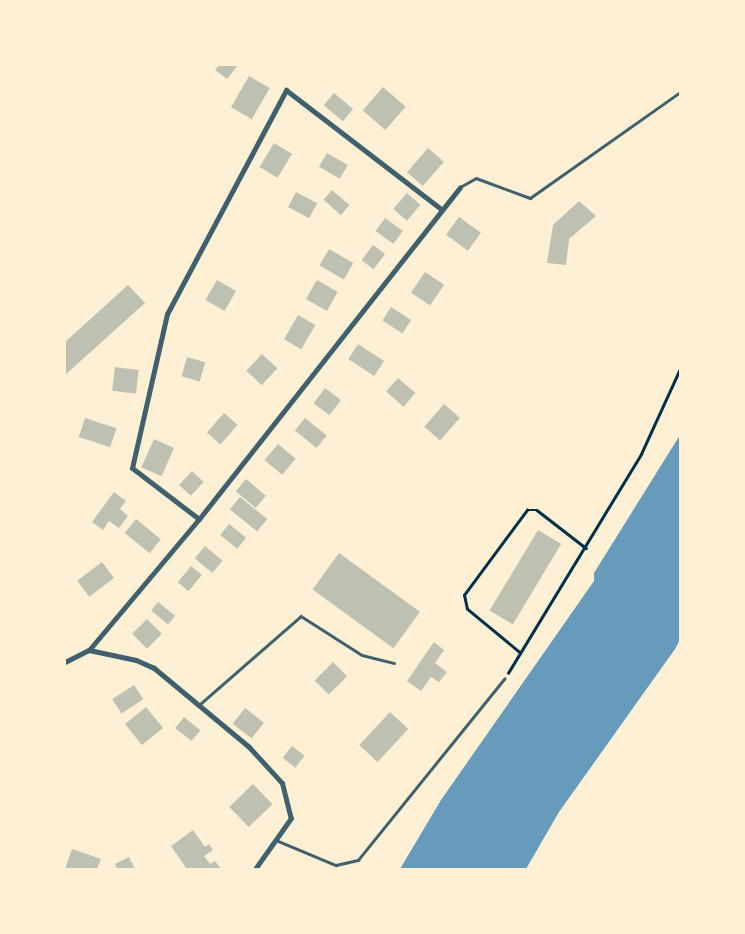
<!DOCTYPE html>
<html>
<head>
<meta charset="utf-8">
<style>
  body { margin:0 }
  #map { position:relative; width:745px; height:934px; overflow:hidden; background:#fdf0d5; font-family:"Open Sans",sans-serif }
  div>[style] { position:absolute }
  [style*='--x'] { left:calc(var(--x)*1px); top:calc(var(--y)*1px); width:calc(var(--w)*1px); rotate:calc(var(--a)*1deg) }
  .water>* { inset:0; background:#669bbc }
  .building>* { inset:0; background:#bec0b2; transform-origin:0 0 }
  .path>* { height:2.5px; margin:-1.25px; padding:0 1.25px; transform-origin:1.25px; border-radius:1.25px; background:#003049 }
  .service>* { height:2.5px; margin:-1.25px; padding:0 1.25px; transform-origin:1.25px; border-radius:1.25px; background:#3f606c }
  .minor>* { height:5px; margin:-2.5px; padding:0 2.5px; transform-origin:2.5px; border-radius:2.5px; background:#3f606c }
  span { translate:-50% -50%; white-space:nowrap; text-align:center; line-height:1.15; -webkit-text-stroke:7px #fdf0d5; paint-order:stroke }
  .frame { position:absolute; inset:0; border:66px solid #fdf0d5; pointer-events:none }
</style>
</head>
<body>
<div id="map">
  <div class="water">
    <i style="clip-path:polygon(680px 435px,680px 640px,675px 649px,559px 812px,526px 869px,400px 869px,441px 800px,594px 581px,594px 573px)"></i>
  </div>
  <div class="building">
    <i style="clip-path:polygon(219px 65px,238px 65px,227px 79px,215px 70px)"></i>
    <i style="left:249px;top:76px;width:24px;height:36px;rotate:30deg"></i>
    <i style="left:383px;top:87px;width:30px;height:31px;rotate:41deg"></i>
    <i style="left:334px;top:93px;width:25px;height:16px;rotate:40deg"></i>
    <i style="left:274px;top:143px;width:21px;height:28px;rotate:31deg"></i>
    <i style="left:428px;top:148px;width:21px;height:32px;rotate:41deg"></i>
    <i style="left:327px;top:153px;width:24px;height:16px;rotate:30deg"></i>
    <i style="left:332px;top:190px;width:23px;height:13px;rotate:41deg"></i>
    <i style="left:296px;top:192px;width:24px;height:17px;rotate:28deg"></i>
    <i style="left:407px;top:193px;width:18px;height:21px;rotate:41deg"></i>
    <i style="clip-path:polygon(579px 201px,596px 216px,569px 239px,566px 265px,547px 263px,553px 225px)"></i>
    <i style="left:459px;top:217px;width:27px;height:22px;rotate:36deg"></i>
    <i style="left:385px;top:218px;width:22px;height:16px;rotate:36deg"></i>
    <i style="left:373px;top:245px;width:15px;height:19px;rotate:37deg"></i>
    <i style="left:329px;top:249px;width:28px;height:19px;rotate:30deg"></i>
    <i style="left:425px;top:272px;width:23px;height:25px;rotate:34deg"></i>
    <i style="left:217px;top:280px;width:22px;height:23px;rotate:30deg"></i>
    <i style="left:317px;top:280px;width:24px;height:22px;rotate:30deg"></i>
    <i style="clip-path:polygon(128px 285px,145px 303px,65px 375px,65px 342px)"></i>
    <i style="left:391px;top:307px;width:24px;height:16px;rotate:33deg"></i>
    <i style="left:298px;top:315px;width:20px;height:28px;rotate:30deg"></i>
    <i style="left:358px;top:344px;width:31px;height:18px;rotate:33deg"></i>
    <i style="left:262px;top:354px;width:21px;height:23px;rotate:43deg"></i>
    <i style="left:187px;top:357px;width:19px;height:20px;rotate:16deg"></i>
    <i style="left:115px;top:367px;width:24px;height:24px;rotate:7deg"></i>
    <i style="left:398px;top:378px;width:23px;height:18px;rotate:41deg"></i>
    <i style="left:325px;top:388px;width:20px;height:19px;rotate:37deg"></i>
    <i style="left:444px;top:404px;width:21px;height:30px;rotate:41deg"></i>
    <i style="left:224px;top:413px;width:18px;height:26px;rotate:41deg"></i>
    <i style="left:85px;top:418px;width:33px;height:20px;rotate:18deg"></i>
    <i style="left:305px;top:418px;width:28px;height:16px;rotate:39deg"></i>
    <i style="left:154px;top:439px;width:22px;height:31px;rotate:24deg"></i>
    <i style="left:278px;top:444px;width:23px;height:21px;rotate:40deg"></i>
    <i style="left:192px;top:471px;width:16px;height:19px;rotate:43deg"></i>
    <i style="left:246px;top:479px;width:26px;height:16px;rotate:40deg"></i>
    <i style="clip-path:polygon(114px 492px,126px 501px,120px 509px,128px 516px,119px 528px,109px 521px,103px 530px,92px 522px)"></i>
    <i style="left:240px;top:497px;width:35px;height:16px;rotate:39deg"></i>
    <i style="left:136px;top:519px;width:32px;height:18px;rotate:39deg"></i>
    <i style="left:229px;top:524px;width:22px;height:14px;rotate:39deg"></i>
    <i style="left:538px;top:530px;width:27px;height:94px;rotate:31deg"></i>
    <i style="left:205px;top:546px;width:23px;height:16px;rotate:40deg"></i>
    <i style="left:339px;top:553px;width:100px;height:45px;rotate:36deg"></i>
    <i style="left:102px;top:562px;width:20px;height:31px;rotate:53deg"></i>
    <i style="left:191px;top:566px;width:14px;height:21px;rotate:39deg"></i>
    <i style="left:158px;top:602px;width:22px;height:11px;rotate:39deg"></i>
    <i style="left:147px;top:619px;width:21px;height:21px;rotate:45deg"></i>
    <i style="clip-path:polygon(434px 642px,444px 650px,435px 663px,447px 672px,439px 682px,431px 677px,421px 691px,407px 681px)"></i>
    <i style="left:333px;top:662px;width:20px;height:26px;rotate:45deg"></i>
    <i style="left:134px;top:685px;width:17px;height:26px;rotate:57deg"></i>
    <i style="left:146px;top:707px;width:27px;height:27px;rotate:51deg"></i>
    <i style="left:245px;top:708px;width:24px;height:20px;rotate:38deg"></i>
    <i style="left:390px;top:712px;width:25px;height:45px;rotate:43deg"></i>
    <i style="left:184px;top:717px;width:21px;height:14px;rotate:39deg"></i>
    <i style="left:292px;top:746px;width:16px;height:15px;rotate:38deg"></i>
    <i style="left:253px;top:784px;width:28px;height:33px;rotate:46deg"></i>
    <i style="clip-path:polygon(193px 830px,205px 847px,209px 844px,213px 850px,204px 856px,210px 864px,215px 861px,221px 869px,187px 869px,171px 846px)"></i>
    <i style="clip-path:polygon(72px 849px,101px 859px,97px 869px,65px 869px)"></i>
    <i style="clip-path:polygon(129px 857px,135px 869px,117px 869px,115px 864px)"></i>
  </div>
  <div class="path">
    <i style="--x:519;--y:652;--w:67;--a:-140.4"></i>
    <i style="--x:467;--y:609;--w:14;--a:-102"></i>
    <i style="--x:464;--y:595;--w:106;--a:-53.5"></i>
    <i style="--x:527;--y:510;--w:10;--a:0"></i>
    <i style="--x:537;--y:510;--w:62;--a:37.8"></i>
    <i style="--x:508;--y:673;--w:256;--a:-58.7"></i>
    <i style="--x:641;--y:454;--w:94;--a:-65.4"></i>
  </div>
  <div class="service">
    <i style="--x:460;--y:187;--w:18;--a:-29"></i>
    <i style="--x:476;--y:178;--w:58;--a:20.3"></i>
    <i style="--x:530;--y:198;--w:184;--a:-35.2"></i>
    <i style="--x:199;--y:705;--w:135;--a:-41.1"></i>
    <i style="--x:301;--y:616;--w:72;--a:32.6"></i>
    <i style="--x:362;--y:655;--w:33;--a:14"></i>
    <i style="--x:278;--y:841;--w:63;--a:22.5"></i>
    <i style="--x:336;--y:865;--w:23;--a:-13"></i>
    <i style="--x:358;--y:860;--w:233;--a:-51.1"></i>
  </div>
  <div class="minor">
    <i style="--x:199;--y:519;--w:84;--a:-142.7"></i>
    <i style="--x:132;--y:468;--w:158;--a:-77.2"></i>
    <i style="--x:167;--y:314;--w:254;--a:-62"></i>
    <i style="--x:286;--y:90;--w:195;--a:37.5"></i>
    <i style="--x:89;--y:650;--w:48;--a:12"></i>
    <i style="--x:136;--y:660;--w:20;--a:24"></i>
    <i style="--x:154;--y:668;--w:124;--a:39.7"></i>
    <i style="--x:249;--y:747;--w:49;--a:47.5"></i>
    <i style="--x:282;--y:783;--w:36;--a:76"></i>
    <i style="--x:291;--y:818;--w:62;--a:125.2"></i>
    <i style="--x:65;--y:662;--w:27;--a:-27"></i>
    <i style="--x:89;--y:650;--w:171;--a:-50"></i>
    <i style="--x:199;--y:519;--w:422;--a:-51.8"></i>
  </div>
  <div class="frame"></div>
</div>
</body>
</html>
